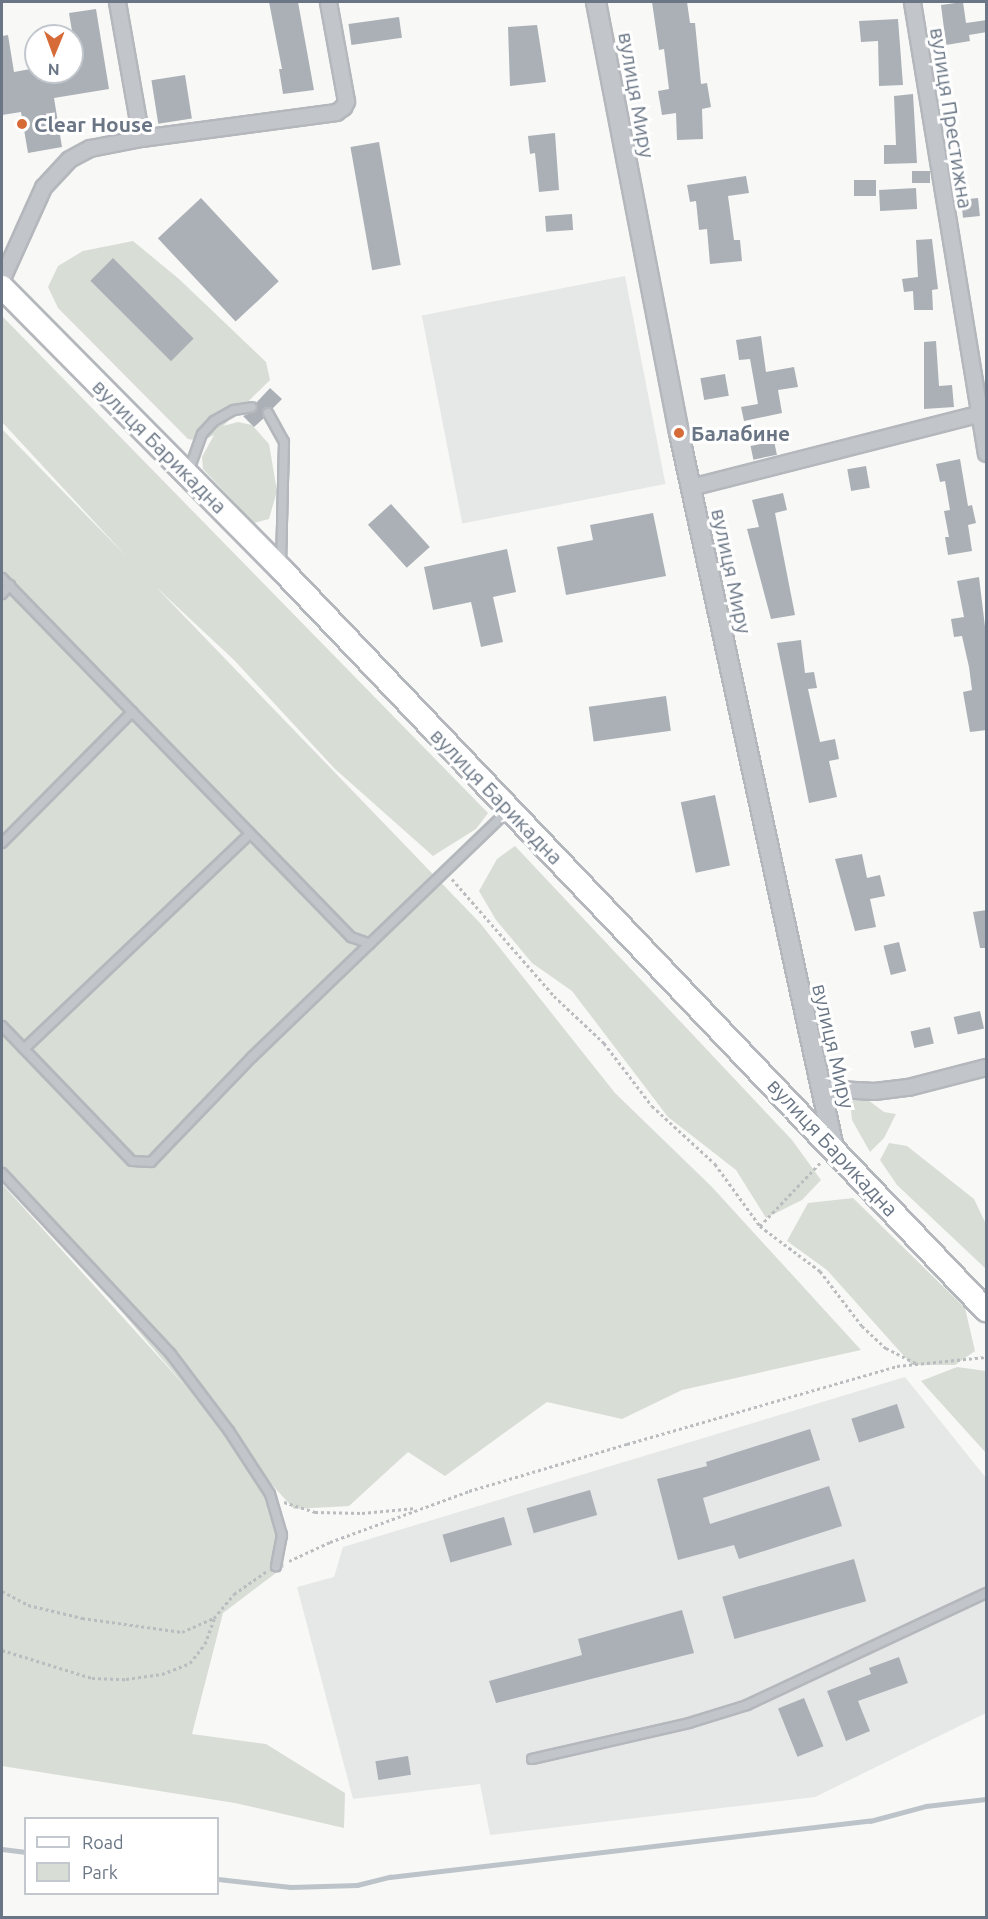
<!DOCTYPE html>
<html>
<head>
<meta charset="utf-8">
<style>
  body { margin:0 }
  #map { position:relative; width:988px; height:1919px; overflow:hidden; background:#f8f8f6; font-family:Ubuntu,sans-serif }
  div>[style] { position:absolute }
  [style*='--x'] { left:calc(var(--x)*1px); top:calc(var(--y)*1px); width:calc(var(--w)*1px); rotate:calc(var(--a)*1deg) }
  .built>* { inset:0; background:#e6e7e7; transform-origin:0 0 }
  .green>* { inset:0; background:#d8ddd6 }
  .stream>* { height:4.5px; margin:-2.25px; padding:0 2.25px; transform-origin:2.25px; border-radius:2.25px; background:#bcc4ca }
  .building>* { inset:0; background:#aab0b6; transform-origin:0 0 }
  .path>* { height:3px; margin-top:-1.5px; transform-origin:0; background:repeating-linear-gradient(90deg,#babcbf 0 3px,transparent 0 6px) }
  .roads { filter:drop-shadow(2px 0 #b4b7bc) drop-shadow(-2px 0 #b4b7bc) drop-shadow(0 2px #b4b7bc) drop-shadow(0 -2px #b4b7bc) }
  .service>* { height:8px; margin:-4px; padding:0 4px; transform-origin:4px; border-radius:4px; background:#c2c5c9 }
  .minor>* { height:15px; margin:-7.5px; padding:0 7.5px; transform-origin:7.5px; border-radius:7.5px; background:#c2c5c9 }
  .tertiary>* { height:18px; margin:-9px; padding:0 9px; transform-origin:9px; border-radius:9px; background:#c2c5c9 }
  .primary>* { height:22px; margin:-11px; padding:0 11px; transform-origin:11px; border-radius:11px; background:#fff }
  .dots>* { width:16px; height:16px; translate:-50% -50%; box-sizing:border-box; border:3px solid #fff; border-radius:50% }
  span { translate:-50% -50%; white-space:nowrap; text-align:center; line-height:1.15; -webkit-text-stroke:6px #fff; paint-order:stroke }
  .street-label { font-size:21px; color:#6a7685 }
  .poi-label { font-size:21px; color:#6a7685; font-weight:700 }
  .left { translate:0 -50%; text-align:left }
  .frame { position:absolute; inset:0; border:3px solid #6a7685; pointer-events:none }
  .legend { position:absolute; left:24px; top:1817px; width:195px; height:78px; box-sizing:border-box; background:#fff; border:2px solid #c3c8ce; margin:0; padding:8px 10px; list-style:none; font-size:18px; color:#6a7685 }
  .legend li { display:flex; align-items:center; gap:12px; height:30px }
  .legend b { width:30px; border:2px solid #c3c8ce }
  .north { position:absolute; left:24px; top:24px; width:60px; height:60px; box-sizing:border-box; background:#fff; border:2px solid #c3c8ce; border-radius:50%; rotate:181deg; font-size:16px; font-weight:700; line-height:24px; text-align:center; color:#6a7685 }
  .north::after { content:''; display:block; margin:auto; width:21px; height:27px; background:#d66b38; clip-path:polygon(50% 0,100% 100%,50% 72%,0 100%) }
</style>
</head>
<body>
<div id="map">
  <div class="built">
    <i style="left:625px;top:276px;width:212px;height:207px;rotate:79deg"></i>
    <i style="clip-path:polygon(905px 1377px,986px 1478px,986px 1713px,815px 1797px,490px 1835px,480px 1784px,353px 1799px,297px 1587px,334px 1577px,343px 1547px)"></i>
  </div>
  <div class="green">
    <i style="clip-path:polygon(133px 241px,179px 279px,266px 362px,270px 380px,223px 426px,238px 422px,252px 425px,269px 444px,277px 491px,269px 519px,254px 523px,203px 469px,202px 457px,214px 435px,202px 441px,188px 439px,58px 308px,48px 287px,58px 266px,83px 251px)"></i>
    <i style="clip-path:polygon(2px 316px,488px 813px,476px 829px,433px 856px,335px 769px,234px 660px,156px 587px,480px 923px,615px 1093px,712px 1187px,861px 1350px,682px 1390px,622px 1419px,547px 1402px,445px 1476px,408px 1452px,349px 1506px,294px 1509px,207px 1413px,273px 1490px,284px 1567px,223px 1613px,192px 1734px,266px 1744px,345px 1793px,344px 1828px,235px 1803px,2px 1766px,2px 1184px,185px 1386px,2px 1171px,2px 429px,127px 557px,2px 422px)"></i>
    <i style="clip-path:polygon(515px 846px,792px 1140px,821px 1180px,802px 1200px,766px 1218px,736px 1170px,668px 1117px,572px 991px,532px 963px,496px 920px,479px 891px,497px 859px)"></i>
    <i style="clip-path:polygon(849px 1091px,856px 1091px,884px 1112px,896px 1114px,884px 1138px,870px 1152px,852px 1120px)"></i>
    <i style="clip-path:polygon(889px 1143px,907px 1146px,974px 1199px,986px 1224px,986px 1269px,897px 1185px,880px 1160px)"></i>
    <i style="clip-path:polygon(853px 1198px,965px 1308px,975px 1351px,955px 1365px,912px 1365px,827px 1270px,787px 1241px,808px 1203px)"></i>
    <i style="clip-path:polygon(957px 1367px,986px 1371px,986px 1453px,921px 1381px)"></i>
  </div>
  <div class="stream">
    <i style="--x:2;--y:1849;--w:24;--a:7"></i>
    <i style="--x:218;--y:1879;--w:73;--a:6.3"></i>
    <i style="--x:291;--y:1887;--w:66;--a:-1.7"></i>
    <i style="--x:357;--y:1885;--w:34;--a:-14"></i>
    <i style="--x:390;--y:1877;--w:483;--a:-6.7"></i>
    <i style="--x:870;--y:1821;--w:58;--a:-15"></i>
    <i style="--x:926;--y:1806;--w:60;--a:-6.7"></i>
  </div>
  <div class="building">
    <i style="clip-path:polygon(269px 2px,298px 2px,314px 90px,283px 94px,279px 69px,282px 69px)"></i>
    <i style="clip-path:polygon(652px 2px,687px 2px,690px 23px,695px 23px,701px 84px,707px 83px,711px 107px,702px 109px,703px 139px,677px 140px,676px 113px,662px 115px,658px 91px,669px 89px,664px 49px,659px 50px)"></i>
    <i style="clip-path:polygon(963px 2px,966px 23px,987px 20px,987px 32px,969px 35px,970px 41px,946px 45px,941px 5px)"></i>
    <i style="clip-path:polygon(96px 9px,109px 89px,54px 98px,62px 147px,28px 153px,21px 112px,2px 115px,2px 36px,8px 35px,14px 72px,36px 68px,36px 72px,72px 72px,72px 62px,77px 61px,69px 13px)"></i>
    <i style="left:399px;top:17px;width:21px;height:51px;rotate:82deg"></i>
    <i style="clip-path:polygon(898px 19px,903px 85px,879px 86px,878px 41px,861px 42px,859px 21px)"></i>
    <i style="clip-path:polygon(537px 25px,546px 82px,510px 86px,508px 27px)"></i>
    <i style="left:185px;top:75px;width:44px;height:34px;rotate:81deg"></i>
    <i style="clip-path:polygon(913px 94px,917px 163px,884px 164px,884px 145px,896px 145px,894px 96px)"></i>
    <i style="clip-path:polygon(555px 133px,559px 190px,539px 192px,535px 153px,530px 154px,528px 136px)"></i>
    <i style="left:379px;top:142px;width:125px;height:29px;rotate:80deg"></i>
    <i style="left:930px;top:171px;width:12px;height:18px;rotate:90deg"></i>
    <i style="clip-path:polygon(746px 176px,749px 193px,728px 196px,734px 240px,740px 240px,742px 261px,710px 264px,707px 229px,699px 230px,696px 201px,690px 202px,687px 185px)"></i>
    <i style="left:854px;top:180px;width:22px;height:16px"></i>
    <i style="left:916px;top:188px;width:21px;height:37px;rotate:87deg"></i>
    <i style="left:201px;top:198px;width:114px;height:59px;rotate:47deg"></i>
    <i style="left:978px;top:198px;width:18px;height:17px;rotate:84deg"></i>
    <i style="left:572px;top:214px;width:16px;height:27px;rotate:86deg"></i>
    <i style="clip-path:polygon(932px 239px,938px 289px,932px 290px,933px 310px,914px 310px,913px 291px,904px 292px,902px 279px,918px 277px,916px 240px)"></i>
    <i style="left:113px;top:258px;width:114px;height:32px;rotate:45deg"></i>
    <i style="clip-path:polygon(761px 336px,766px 372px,794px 367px,798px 387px,778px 390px,782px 413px,744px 421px,741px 407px,758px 404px,750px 359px,739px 360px,736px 340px)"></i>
    <i style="clip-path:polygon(936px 341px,939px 386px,952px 385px,954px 407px,924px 409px,924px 342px)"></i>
    <i style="left:725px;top:374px;width:22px;height:25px;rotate:80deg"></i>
    <i style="clip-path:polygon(270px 388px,282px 399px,272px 409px,263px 409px,264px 418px,254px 427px,243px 416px,256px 411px,256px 403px)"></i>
    <i style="left:774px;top:441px;width:14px;height:24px;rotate:78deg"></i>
    <i style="clip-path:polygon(960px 459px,968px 506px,972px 505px,976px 523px,968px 525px,972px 551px,948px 555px,945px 537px,949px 537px,944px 511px,950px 510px,945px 481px,940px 482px,936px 464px)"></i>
    <i style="left:866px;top:466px;width:22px;height:19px;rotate:80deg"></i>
    <i style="clip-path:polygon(783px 493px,787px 510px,775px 513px,795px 615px,771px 619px,747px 529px,759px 527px,752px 500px)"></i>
    <i style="left:391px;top:504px;width:58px;height:31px;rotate:48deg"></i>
    <i style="clip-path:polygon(653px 513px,666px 576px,566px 595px,557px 547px,593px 540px,590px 525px)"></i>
    <i style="clip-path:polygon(507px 549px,516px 592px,493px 597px,503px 642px,481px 647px,471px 602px,433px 610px,424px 567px)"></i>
    <i style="clip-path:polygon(979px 577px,987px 643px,987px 730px,970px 732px,963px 692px,972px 690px,969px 667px,962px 636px,954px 637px,951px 619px,964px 617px,957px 581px)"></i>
    <i style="clip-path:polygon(801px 640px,805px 673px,814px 672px,817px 688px,808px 689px,820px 742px,835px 739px,839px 759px,829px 761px,837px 797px,809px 803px,777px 643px)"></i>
    <i style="left:666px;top:696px;width:35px;height:78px;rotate:82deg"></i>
    <i style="left:715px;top:795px;width:72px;height:35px;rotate:78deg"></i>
    <i style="clip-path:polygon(862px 854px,867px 878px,880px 875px,885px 896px,870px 899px,876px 927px,855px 931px,835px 859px)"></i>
    <i style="clip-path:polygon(987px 910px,987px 948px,980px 948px,973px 912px)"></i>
    <i style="left:899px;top:942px;width:30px;height:16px;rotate:76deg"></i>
    <i style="left:980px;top:1011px;width:18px;height:27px;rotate:77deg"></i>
    <i style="left:930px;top:1027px;width:17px;height:20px;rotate:77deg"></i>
    <i style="left:897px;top:1404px;width:25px;height:48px;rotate:72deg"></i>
    <i style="clip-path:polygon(810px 1429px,820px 1460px,703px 1498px,710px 1524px,829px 1486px,842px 1526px,739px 1559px,734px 1545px,678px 1560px,657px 1479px,707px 1466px,706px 1462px)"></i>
    <i style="left:590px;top:1490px;width:26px;height:66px;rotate:74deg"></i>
    <i style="left:504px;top:1517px;width:29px;height:64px;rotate:74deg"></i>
    <i style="left:854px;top:1559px;width:44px;height:137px;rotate:74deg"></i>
    <i style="clip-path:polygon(682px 1610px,694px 1653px,496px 1703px,489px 1681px,582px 1655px,578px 1639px)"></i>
    <i style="clip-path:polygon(899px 1657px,908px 1683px,858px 1701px,870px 1731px,846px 1741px,827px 1691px,871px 1674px,869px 1668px)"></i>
    <i style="left:804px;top:1698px;width:52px;height:28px;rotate:68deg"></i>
    <i style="left:408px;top:1756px;width:19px;height:33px;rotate:81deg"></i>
  </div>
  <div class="path">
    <i style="--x:452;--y:879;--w:155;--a:48.9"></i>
    <i style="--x:554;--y:996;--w:69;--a:43.2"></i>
    <i style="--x:604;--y:1043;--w:79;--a:52.7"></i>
    <i style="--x:652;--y:1106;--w:86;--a:42.6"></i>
    <i style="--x:715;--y:1164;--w:77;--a:54"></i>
    <i style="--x:760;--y:1226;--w:75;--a:36.9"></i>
    <i style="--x:820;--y:1271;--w:69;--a:52.6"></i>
    <i style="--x:862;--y:1326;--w:33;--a:43"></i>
    <i style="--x:886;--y:1348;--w:35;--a:27"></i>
    <i style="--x:760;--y:1226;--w:88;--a:-46.4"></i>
    <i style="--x:284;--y:1502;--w:33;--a:18"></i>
    <i style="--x:315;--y:1512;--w:47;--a:1.2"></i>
    <i style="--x:362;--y:1513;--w:54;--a:-5.3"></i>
    <i style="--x:289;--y:1561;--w:45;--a:-24.9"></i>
    <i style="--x:330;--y:1542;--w:148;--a:-20.1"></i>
    <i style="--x:469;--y:1491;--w:165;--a:-16.6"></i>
    <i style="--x:627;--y:1444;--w:281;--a:-16.1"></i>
    <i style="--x:897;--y:1366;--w:89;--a:-5.8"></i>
    <i style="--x:2;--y:1591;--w:30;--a:28"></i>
    <i style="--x:28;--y:1605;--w:56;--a:13.5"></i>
    <i style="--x:82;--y:1618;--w:101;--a:8"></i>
    <i style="--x:182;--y:1632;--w:35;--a:-24"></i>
    <i style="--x:214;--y:1618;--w:31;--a:-50"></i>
    <i style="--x:234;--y:1594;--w:39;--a:-35"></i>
    <i style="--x:2;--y:1650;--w:94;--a:17.3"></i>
    <i style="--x:92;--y:1678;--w:34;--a:2"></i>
    <i style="--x:126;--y:1679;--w:36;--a:-8"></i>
    <i style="--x:162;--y:1674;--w:30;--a:-21"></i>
    <i style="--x:190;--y:1663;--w:24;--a:-52"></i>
    <i style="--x:205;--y:1644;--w:27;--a:-70"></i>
  </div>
  <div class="roads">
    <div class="service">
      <i style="--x:268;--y:413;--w:33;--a:61"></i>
      <i style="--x:284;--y:442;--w:119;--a:91.4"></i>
      <i style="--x:188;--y:473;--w:41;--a:-70.3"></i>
      <i style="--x:202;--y:434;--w:18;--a:-47"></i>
      <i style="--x:214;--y:421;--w:23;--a:-29"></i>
      <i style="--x:234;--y:410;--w:18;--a:-9"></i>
      <i style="--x:2;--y:578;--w:501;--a:45.81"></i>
      <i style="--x:351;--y:937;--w:20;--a:20"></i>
      <i style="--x:2;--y:594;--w:12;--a:-48"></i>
      <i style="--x:2;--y:843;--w:185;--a:-45.2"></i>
      <i style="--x:2;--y:1026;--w:187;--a:46.1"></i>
      <i style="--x:132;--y:1161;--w:19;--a:3"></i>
      <i style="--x:151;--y:1162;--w:146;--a:-46.1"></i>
      <i style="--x:252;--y:1057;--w:355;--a:-43.9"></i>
      <i style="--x:24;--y:1049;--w:312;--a:-43.6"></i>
      <i style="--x:2;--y:1173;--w:246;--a:47"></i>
      <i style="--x:170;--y:1353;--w:98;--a:52.9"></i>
      <i style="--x:229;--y:1431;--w:75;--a:56.9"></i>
      <i style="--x:270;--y:1494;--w:43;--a:73.7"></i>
      <i style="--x:282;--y:1535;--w:32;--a:101"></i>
      <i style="--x:532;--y:1759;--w:161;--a:-12.9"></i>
      <i style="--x:689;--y:1723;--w:61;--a:-17.2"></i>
      <i style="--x:747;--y:1705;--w:264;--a:-25.1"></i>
    </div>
    <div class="minor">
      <i style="--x:117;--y:2;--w:138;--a:80"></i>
      <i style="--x:912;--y:2;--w:457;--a:80.7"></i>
      <i style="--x:2;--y:278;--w:100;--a:-65.7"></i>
      <i style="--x:43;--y:187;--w:38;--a:-47"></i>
      <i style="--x:69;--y:159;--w:24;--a:-28"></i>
      <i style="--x:90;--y:148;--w:52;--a:-11.1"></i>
      <i style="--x:141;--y:138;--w:197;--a:-7.6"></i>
      <i style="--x:336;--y:112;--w:9;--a:-36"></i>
      <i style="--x:343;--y:107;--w:7;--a:-63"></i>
      <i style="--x:346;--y:101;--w:101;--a:-100.3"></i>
      <i style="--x:691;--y:487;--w:304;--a:-14.3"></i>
      <i style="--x:819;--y:1088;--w:55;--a:3.1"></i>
      <i style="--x:874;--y:1091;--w:34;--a:-7"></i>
      <i style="--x:908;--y:1087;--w:81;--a:-14.4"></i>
    </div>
    <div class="tertiary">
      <i style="--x:596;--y:2;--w:439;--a:79.1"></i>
      <i style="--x:679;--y:433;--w:732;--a:77.77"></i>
    </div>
    <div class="primary">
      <i style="--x:2;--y:287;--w:397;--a:45.3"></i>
      <i style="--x:281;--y:569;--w:1023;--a:46.43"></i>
    </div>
  </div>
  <div class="dots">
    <i style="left:22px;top:124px;background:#d66b38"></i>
    <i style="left:679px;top:433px;background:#d66b38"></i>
  </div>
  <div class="street-label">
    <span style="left:637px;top:95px;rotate:80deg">вулиця Миру</span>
    <span style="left:952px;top:118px;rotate:81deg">вулиця Престижна</span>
    <span style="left:160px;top:446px;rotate:45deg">вулиця Барикадна</span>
    <span style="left:732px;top:571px;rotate:78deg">вулиця Миру</span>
    <span style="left:497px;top:796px;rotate:46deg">вулиця Барикадна</span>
    <span style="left:834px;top:1046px;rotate:77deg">вулиця Миру</span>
    <span style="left:833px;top:1147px;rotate:47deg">вулиця Барикадна</span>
  </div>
  <div class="poi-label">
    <span class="left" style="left:34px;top:124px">Clear House</span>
    <span class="left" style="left:691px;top:433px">Балабине</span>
  </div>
  <div class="frame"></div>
  <ul class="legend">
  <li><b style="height:8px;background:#fff"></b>Road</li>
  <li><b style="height:16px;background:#d8ddd6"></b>Park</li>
  </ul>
  <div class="north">N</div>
</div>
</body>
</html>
